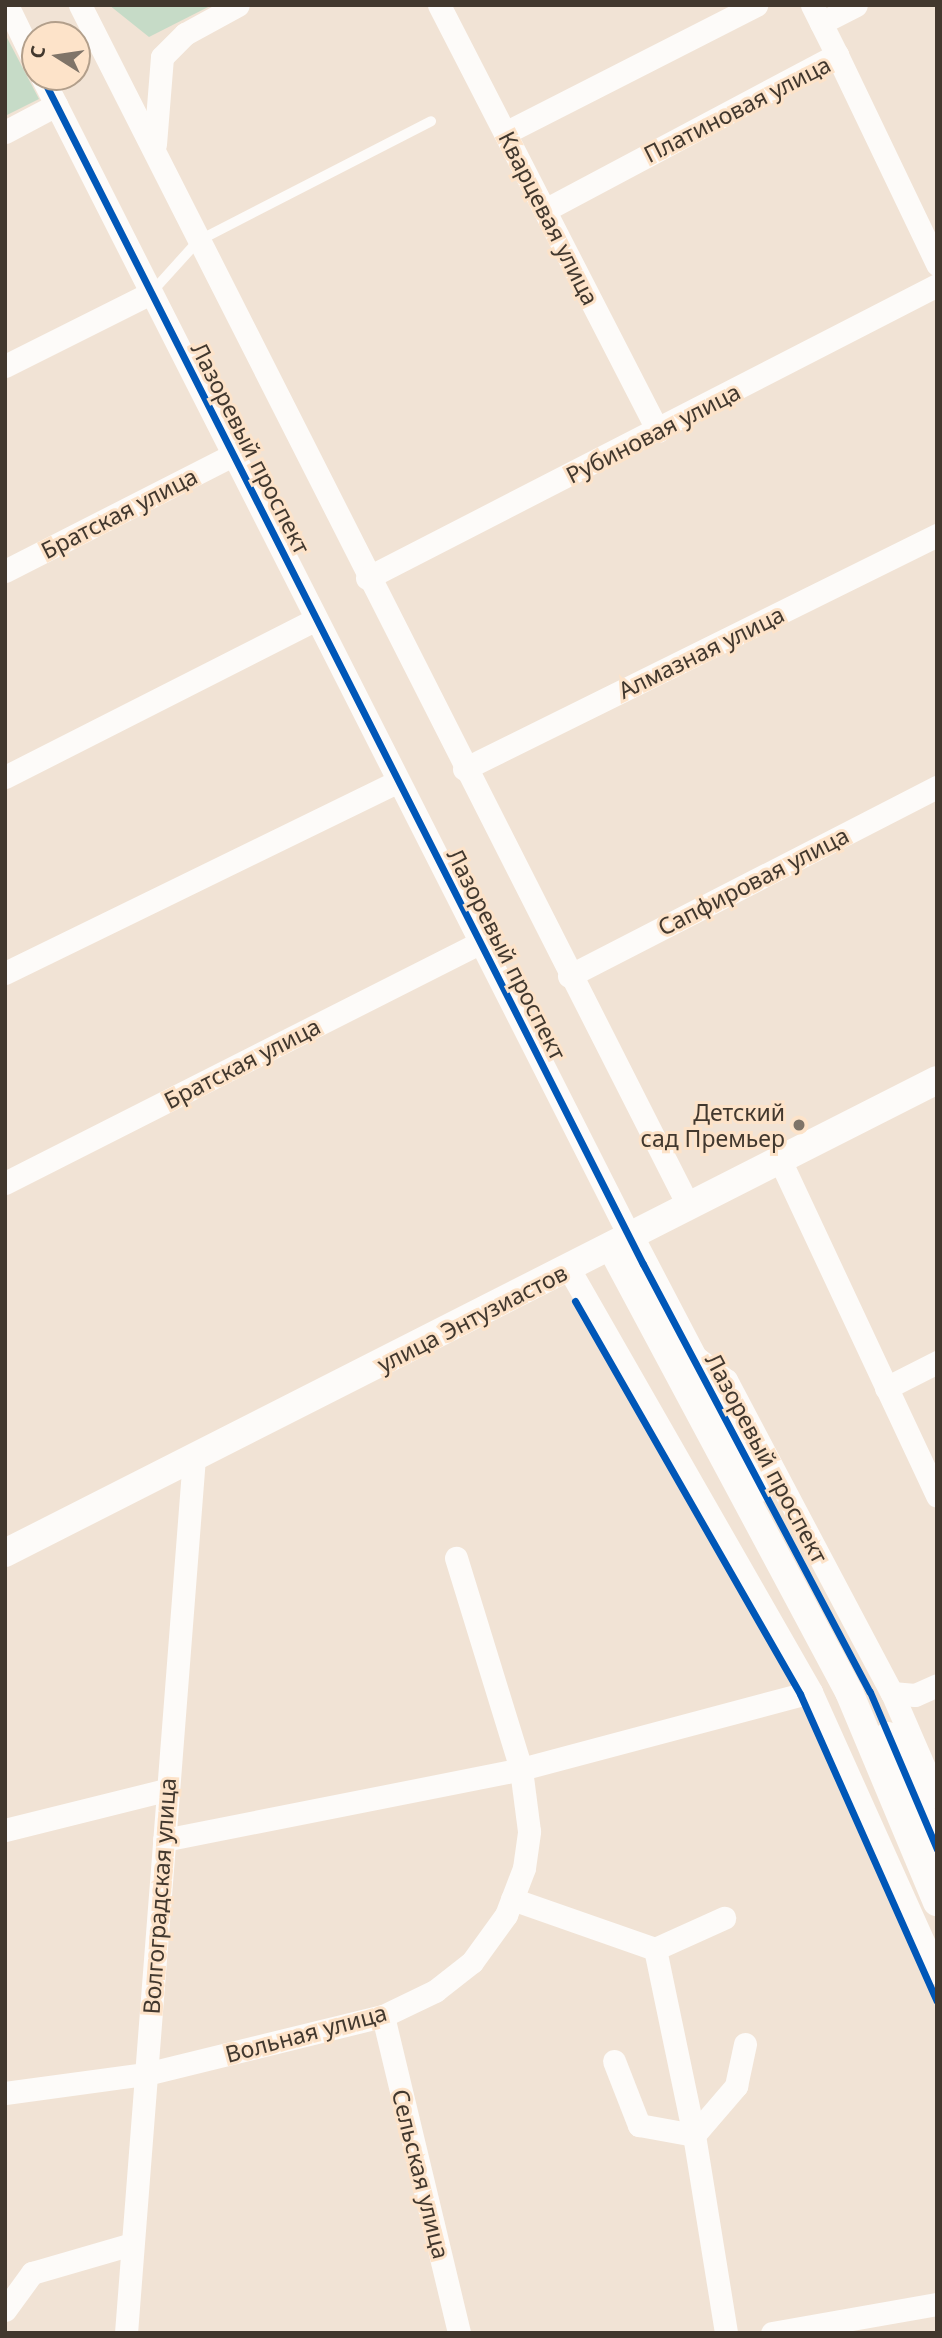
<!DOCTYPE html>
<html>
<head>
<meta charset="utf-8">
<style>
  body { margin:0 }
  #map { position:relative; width:942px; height:2338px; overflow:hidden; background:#f1e3d5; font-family:"Noto Sans",sans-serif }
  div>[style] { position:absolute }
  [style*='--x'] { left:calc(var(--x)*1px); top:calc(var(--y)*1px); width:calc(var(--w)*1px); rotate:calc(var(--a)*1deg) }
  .green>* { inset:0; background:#c6dbc7 }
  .service>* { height:10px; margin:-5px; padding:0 5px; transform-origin:5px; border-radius:5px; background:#fdfbf9 }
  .minor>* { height:23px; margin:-11.5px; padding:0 11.5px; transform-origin:11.5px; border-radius:11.5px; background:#fdfbf9 }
  .tertiary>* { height:28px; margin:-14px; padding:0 14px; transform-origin:14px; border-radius:14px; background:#fdfbf9 }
  .cycleway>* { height:7px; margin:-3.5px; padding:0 3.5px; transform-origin:3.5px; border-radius:3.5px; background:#0057b8 }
  .dots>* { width:19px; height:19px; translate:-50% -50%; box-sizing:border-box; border:4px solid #fde3c9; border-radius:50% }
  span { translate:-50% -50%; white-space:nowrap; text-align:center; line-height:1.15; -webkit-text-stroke:6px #fde3c9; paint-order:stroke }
  .street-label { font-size:23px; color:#42382e }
  .poi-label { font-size:23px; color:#42382e }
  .right { translate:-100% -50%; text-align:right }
  .frame { position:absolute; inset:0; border:7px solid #42382e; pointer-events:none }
  .north { position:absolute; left:21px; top:21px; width:70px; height:70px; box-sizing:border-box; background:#fde3c9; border:2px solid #b29f8b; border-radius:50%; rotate:282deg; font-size:19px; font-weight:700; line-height:28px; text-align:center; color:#42382e }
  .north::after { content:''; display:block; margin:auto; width:24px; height:32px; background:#7f7468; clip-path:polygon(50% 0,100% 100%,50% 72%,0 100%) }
</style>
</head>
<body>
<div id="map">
  <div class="green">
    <i style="clip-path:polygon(109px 5px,212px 5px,149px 37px)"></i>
    <i style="clip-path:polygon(5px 34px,39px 99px,5px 116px)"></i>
  </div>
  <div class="service">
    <i style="--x:151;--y:293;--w:70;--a:-47.9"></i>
    <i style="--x:198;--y:241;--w:262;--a:-27.2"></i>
  </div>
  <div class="minor">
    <i style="--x:7;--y:5;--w:64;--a:64.2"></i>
    <i style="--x:80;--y:5;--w:1345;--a:63.13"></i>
    <i style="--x:439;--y:5;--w:479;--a:62.8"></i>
    <i style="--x:812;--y:5;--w:56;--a:63.4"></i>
    <i style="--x:821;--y:23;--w:39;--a:-27"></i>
    <i style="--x:42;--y:77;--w:1301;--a:63.12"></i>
    <i style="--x:5;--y:132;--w:58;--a:-27.9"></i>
    <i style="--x:505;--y:133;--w:282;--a:-27"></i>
    <i style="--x:155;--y:144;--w:87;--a:-85.4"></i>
    <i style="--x:162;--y:57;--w:33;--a:-45"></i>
    <i style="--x:185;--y:34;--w:60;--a:-28.7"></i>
    <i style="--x:545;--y:210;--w:331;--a:-28"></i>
    <i style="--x:837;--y:55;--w:232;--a:64.4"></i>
    <i style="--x:5;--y:366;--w:163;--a:-26.6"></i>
    <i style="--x:5;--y:571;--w:256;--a:-27"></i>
    <i style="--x:367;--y:578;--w:641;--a:-27.2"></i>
    <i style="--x:464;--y:769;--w:528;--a:-26.32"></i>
    <i style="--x:5;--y:777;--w:349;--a:-26.9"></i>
    <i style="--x:5;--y:973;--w:437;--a:-26"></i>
    <i style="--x:569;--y:976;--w:414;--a:-27.2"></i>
    <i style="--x:779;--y:1158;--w:373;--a:64.9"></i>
    <i style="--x:5;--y:1183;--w:531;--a:-26.85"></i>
    <i style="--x:569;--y:1269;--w:487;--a:60.2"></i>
    <i style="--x:811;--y:1692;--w:308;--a:65.8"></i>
    <i style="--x:694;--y:1356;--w:40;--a:37"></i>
    <i style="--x:726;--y:1380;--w:354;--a:62.1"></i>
    <i style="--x:892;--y:1693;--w:113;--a:66.6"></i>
    <i style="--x:886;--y:1388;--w:57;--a:-27"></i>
    <i style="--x:892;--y:1693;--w:23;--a:5"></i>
    <i style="--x:915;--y:1695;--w:24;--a:-24"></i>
    <i style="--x:5;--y:1830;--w:166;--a:-14"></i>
    <i style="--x:164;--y:1840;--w:364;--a:-11.2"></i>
    <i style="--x:521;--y:1769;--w:300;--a:-14.9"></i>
    <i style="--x:512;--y:1899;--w:151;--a:19.3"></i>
    <i style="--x:655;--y:1949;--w:190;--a:78.2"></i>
    <i style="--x:694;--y:2135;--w:201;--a:80.8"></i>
    <i style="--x:655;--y:1949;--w:76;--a:-24.2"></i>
    <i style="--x:383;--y:2016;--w:326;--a:76.5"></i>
    <i style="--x:614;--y:2061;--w:69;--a:68.7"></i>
    <i style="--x:639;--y:2125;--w:56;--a:10.3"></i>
    <i style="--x:694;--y:2135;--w:65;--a:-49.4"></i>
    <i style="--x:736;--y:2086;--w:43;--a:-77.9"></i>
    <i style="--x:5;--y:2093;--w:142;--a:-7.7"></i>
    <i style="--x:146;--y:2074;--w:244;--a:-13.8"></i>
    <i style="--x:383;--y:2016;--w:58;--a:-25.7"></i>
    <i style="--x:435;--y:1991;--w:47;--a:-38.1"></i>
    <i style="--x:472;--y:1962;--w:58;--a:-54.1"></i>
    <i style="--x:506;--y:1915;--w:50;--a:-69"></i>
    <i style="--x:524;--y:1868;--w:37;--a:-82"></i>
    <i style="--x:529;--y:1831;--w:63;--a:-97.4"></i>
    <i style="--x:521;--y:1769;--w:221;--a:-107.1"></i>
    <i style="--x:5;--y:2310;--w:46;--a:-53.9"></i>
    <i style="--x:32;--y:2273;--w:104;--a:-16.2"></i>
    <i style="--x:126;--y:2333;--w:878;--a:-85.56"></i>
    <i style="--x:772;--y:2333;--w:168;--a:-10"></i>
  </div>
  <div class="tertiary">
    <i style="--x:630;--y:1237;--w:283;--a:62.4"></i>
    <i style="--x:611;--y:1247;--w:505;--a:61.86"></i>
    <i style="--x:849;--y:1692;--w:228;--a:67.3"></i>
    <i style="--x:5;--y:1553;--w:1045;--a:-26.91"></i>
    <i style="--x:888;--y:1736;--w:123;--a:66.6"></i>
  </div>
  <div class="cycleway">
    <i style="--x:42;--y:77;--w:1330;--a:63.15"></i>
    <i style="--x:643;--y:1264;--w:484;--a:62.1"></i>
    <i style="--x:870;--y:1692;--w:171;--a:66.9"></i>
    <i style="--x:575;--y:1301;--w:453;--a:60.2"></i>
    <i style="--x:800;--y:1694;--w:336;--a:66"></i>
  </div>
  <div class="dots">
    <i style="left:799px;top:1125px;background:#7f7468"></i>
  </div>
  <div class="street-label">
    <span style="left:737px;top:109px;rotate:-27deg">Платиновая улица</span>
    <span style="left:549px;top:218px;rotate:63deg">Кварцевая улица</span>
    <span style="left:653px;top:433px;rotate:-27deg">Рубиновая улица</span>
    <span style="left:251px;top:448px;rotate:63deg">Лазоревый проспект</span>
    <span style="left:119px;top:513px;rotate:-27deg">Братская улица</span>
    <span style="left:701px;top:652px;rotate:-26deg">Алмазная улица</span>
    <span style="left:753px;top:881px;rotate:-27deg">Сапфировая улица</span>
    <span style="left:507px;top:954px;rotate:63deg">Лазоревый проспект</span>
    <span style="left:242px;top:1063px;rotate:-27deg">Братская улица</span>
    <span style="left:472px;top:1318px;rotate:-27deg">улица Энтузиастов</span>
    <span style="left:767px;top:1458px;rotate:62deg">Лазоревый проспект</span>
    <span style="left:159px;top:1896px;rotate:-86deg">Волгоградская улица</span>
    <span style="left:306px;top:2033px;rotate:-15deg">Вольная улица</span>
    <span style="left:421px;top:2174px;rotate:76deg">Сельская улица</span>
  </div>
  <div class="poi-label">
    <span class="right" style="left:785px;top:1125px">Детский<br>сад Премьер</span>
  </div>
  <div class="frame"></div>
  <div class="north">С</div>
</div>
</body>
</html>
